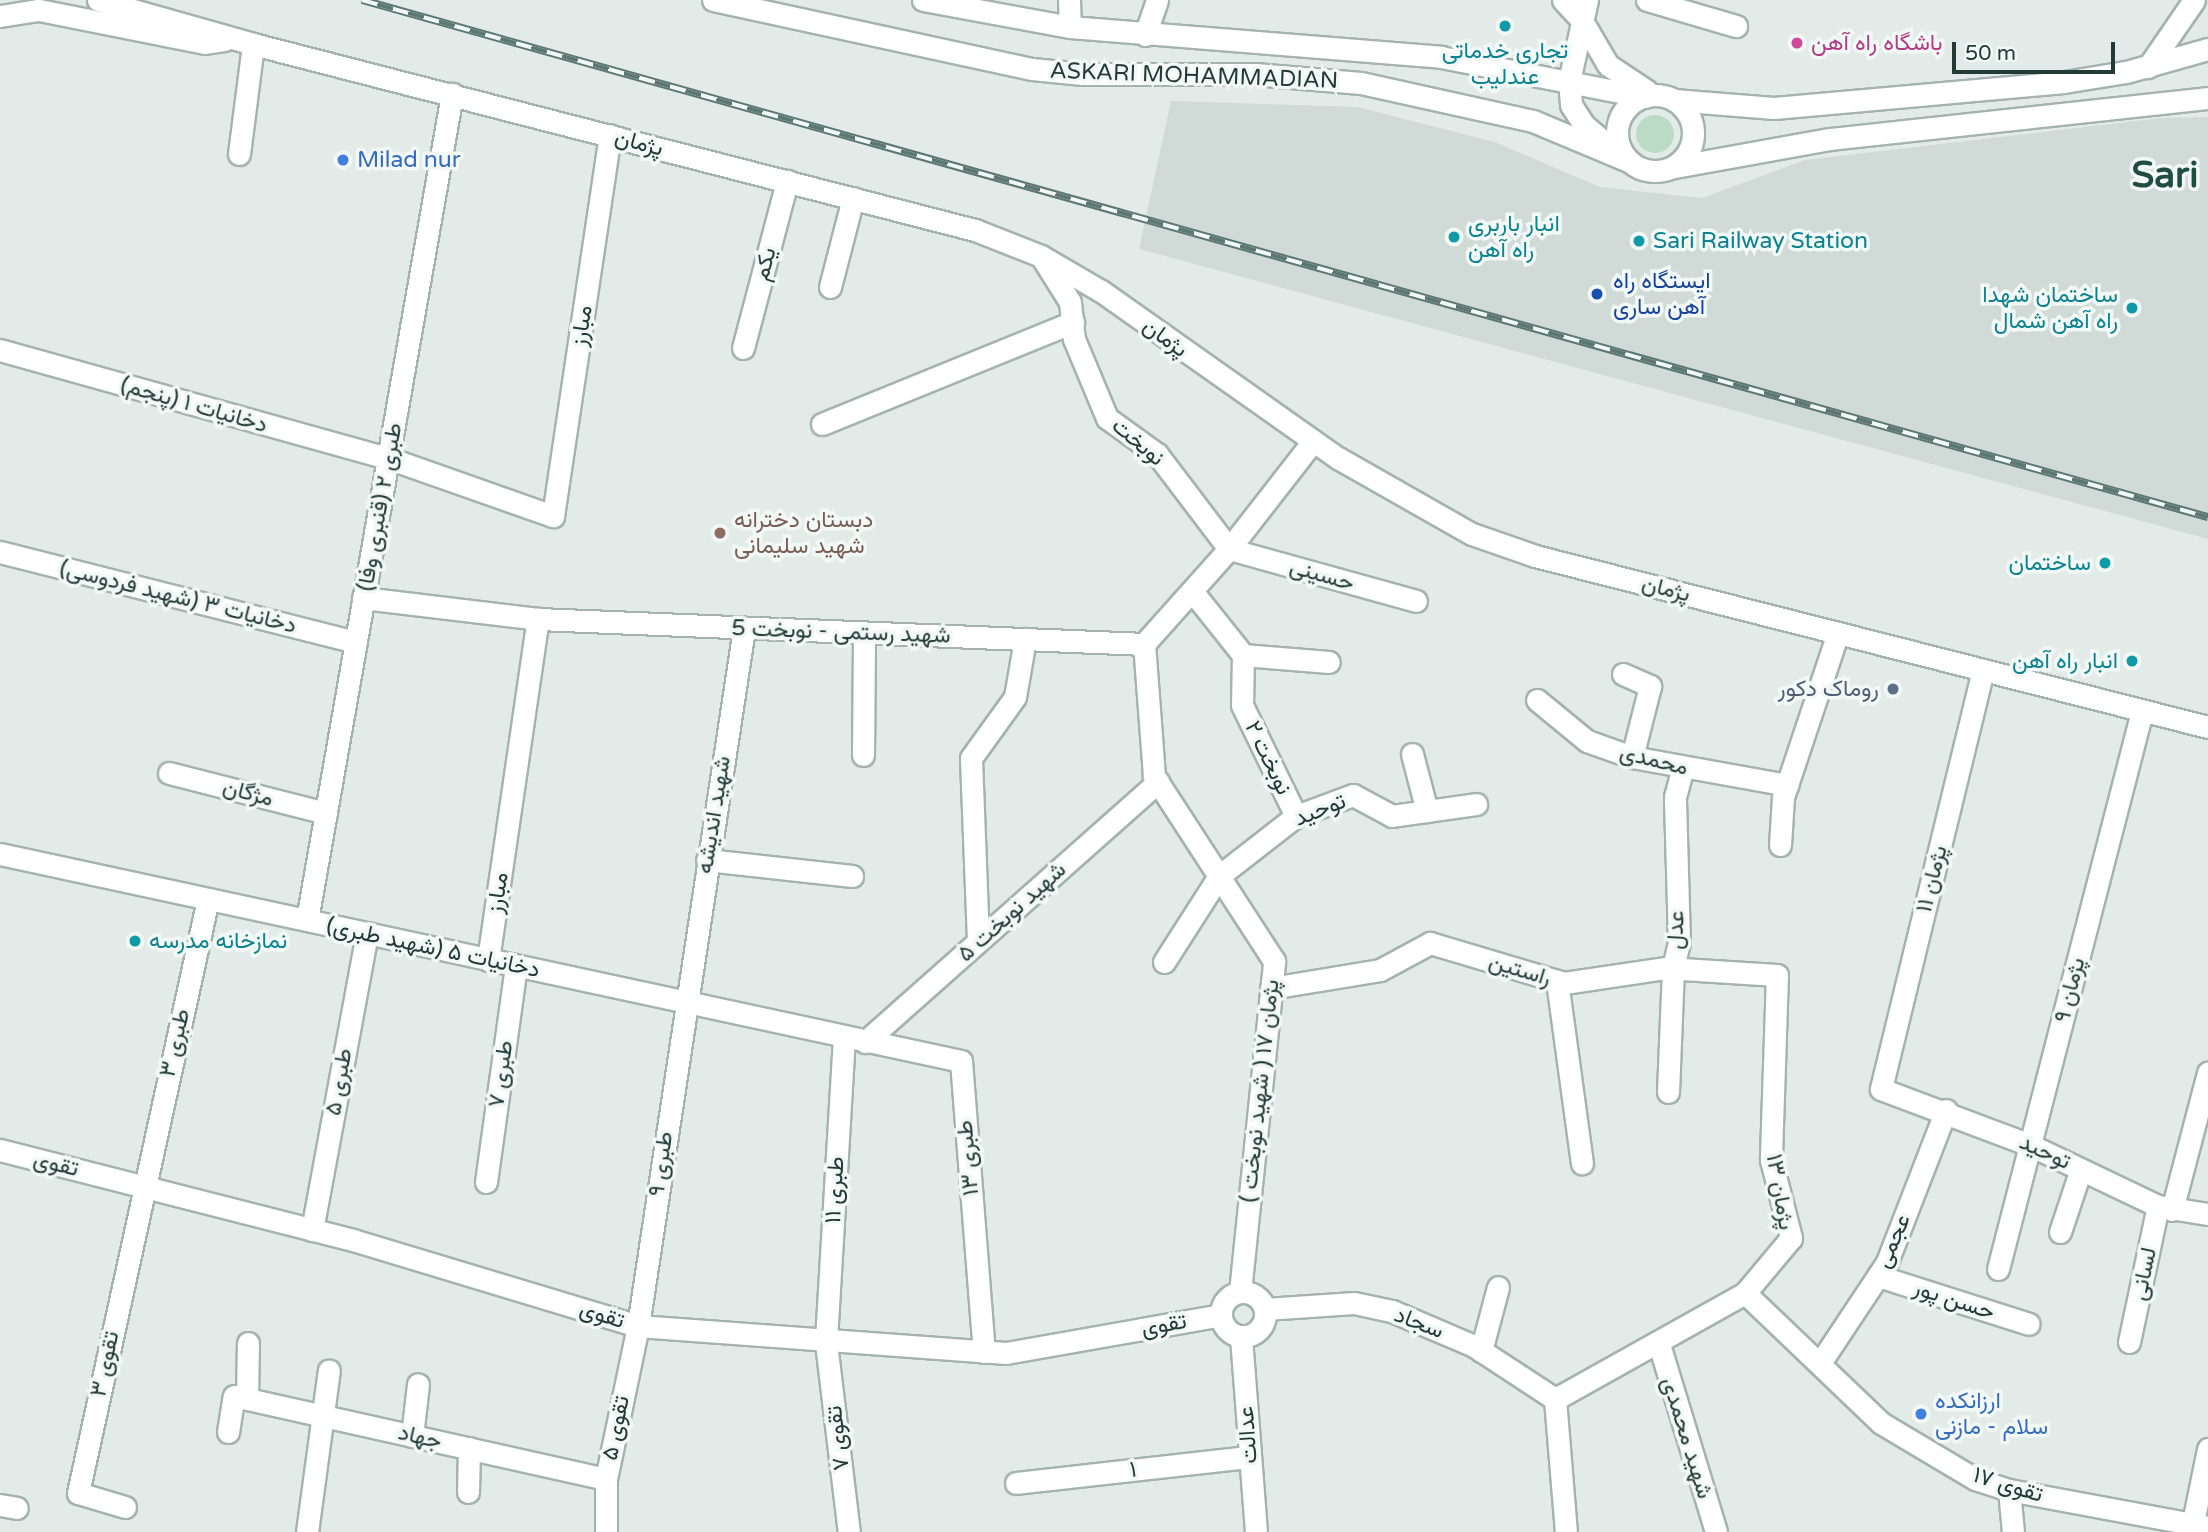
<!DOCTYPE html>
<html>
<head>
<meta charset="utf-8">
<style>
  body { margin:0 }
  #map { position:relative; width:2208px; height:1532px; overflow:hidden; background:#e2ebe8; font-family:"Varela Round",Vazirmatn,sans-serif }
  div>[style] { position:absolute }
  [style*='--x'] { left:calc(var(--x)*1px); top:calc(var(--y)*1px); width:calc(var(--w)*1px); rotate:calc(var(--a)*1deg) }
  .built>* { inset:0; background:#d0dbd7 }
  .green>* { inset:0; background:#bcdbc6 }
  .round { border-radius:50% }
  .roads { filter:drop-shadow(2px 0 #a5b3af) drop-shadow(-2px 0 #a5b3af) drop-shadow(0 2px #a5b3af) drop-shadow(0 -2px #a5b3af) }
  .street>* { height:21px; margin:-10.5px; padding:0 10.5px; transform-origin:10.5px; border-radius:10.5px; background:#fff }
  .street>.ring { margin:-10.5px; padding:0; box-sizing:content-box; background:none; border:21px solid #fff; border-radius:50% }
  .secondary>* { height:21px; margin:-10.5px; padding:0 10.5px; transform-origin:10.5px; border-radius:10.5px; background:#fff }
  .secondary>.ring { margin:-10.5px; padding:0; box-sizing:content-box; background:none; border:21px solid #fff; border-radius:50% }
  .rail>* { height:8px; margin-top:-4px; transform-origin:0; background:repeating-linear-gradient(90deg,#f2f8f5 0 16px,#5d7771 0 32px); box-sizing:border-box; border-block:2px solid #5d7771 }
  .dots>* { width:19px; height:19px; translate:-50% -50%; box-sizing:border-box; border:4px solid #f2f8f5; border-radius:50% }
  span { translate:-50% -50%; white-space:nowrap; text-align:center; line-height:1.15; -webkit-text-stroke:7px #f2f8f5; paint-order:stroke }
  .hotel-label { font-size:23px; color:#b23c85 }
  .left { translate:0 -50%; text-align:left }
  .culture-label { font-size:23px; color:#0d838f }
  .right { translate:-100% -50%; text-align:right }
  .street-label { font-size:23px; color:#233b36 }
  .shop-label { font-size:23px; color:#366cbe }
  .transit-label { font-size:23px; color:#164399 }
  .education-label { font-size:23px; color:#785e54 }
  .service-label { font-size:23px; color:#4e5e75 }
  .town-label { font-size:37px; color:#204c44; font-weight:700 }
  .scale { position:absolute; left:1952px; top:42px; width:163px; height:32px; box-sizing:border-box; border:4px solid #233b36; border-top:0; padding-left:9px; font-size:21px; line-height:24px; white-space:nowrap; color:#233b36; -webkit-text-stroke:5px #f2f8f5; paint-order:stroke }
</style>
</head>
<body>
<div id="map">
  <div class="built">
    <i style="clip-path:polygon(1171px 101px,1357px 107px,1495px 142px,1600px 187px,1702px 198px,1805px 160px,2161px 118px,2208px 117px,2208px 539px,1139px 249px)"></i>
  </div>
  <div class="green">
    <i class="round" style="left:1636px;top:115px;width:38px;height:38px"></i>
  </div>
  <div class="roads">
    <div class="street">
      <i style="--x:1069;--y:0;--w:27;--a:88"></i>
      <i style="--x:1563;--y:0;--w:26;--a:47"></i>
      <i style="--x:1647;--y:0;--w:93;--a:16.3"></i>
      <i style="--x:1145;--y:35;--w:37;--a:-71"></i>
      <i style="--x:239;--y:154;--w:111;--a:-82.7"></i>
      <i style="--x:1041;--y:256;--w:54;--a:57.8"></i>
      <i style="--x:1070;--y:302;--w:37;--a:84"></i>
      <i style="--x:1074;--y:339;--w:86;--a:67.3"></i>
      <i style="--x:1107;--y:418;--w:62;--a:35.8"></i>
      <i style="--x:1157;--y:454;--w:119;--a:52.8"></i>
      <i style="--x:1229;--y:549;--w:194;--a:15.5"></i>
      <i style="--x:830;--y:287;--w:92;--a:-75.5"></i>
      <i style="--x:743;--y:348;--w:173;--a:-75.2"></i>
      <i style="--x:0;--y:350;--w:403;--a:15.6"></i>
      <i style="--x:388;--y:458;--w:175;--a:19.4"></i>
      <i style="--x:553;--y:516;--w:385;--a:-81.5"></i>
      <i style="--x:822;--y:424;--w:271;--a:-22.1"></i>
      <i style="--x:0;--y:552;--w:367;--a:14.2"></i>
      <i style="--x:1192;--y:591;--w:82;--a:51.4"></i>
      <i style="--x:1243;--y:655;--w:50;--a:91.1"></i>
      <i style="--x:1242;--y:705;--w:123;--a:64.1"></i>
      <i style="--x:363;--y:598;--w:176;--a:6.8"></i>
      <i style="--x:538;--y:619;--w:607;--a:2.36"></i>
      <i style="--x:1243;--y:655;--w:86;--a:4.7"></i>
      <i style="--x:1983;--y:670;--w:431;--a:103.7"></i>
      <i style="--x:1881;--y:1089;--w:159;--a:20.6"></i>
      <i style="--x:2030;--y:1145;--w:142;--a:25.5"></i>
      <i style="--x:2158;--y:1206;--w:51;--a:9.1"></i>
      <i style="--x:1623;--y:674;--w:30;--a:24"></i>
      <i style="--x:1650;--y:686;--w:73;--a:104.2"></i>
      <i style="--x:1537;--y:700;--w:65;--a:39.4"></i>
      <i style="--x:1587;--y:741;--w:48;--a:19.6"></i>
      <i style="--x:1632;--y:757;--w:158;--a:10.2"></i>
      <i style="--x:1412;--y:754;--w:59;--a:75.3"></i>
      <i style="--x:863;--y:755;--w:122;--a:-89.5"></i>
      <i style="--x:169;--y:773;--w:162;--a:14.3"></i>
      <i style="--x:1780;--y:845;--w:48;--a:-86.4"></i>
      <i style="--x:1783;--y:797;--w:173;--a:-71.5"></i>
      <i style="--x:0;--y:854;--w:983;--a:12.16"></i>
      <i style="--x:961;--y:1061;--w:292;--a:85.5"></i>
      <i style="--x:707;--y:860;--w:146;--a:6.3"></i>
      <i style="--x:307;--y:920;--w:839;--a:-80.04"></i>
      <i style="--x:978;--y:941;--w:183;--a:-92.2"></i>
      <i style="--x:971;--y:758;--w:75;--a:-54.2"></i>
      <i style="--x:1015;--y:697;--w:59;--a:-80.2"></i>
      <i style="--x:488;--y:960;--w:345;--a:-81.7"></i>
      <i style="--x:1164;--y:962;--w:102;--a:-57.4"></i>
      <i style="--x:1219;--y:876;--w:98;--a:-37.9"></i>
      <i style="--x:1296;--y:816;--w:61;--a:-20.2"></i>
      <i style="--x:1353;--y:795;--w:44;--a:28.3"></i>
      <i style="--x:1392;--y:816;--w:85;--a:-8.1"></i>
      <i style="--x:1557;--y:981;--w:184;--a:82.2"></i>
      <i style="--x:1271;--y:988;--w:110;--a:-9.4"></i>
      <i style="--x:1380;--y:970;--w:57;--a:-28.4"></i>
      <i style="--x:1430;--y:943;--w:140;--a:16.6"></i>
      <i style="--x:1564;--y:983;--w:103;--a:-8.4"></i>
      <i style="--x:1666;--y:968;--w:111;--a:3.6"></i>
      <i style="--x:1777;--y:975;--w:185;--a:91.9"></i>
      <i style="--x:1771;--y:1160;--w:81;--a:75.6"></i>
      <i style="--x:1791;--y:1238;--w:72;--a:129.9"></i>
      <i style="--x:1745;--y:1293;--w:218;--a:150.8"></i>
      <i style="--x:1555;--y:1399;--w:133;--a:85.3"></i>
      <i style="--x:844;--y:1037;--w:307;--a:93.4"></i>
      <i style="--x:826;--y:1343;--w:190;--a:83.1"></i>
      <i style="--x:865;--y:1042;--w:392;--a:-41.6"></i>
      <i style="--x:1668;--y:1092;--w:124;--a:-87.7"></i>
      <i style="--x:1673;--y:968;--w:26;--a:-77"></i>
      <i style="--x:1679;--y:943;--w:146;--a:-91.6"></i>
      <i style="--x:1675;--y:797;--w:30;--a:-75"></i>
      <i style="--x:0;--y:1150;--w:364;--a:14.3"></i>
      <i style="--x:353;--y:1240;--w:298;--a:16.8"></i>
      <i style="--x:638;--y:1326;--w:369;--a:4.2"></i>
      <i style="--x:1006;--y:1353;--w:218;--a:-10"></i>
      <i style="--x:486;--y:1182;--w:218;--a:-82.1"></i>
      <i style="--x:2172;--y:1210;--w:142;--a:-75.3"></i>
      <i style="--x:312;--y:1230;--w:302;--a:-79.5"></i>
      <i style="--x:2060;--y:1232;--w:66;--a:-71.6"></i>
      <i style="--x:1998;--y:1269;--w:576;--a:-75.53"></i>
      <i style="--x:1878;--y:1276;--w:158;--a:17.6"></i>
      <i class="ring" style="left:1221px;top:1292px;width:23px;height:23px"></i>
      <i style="--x:1240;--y:1292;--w:333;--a:-84.1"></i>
      <i style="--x:1274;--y:961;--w:221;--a:-123"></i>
      <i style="--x:1154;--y:776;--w:132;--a:-94.3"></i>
      <i style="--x:1144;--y:644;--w:127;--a:-48.2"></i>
      <i style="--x:1229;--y:549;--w:137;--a:-52.1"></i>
      <i style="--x:1745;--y:1293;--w:188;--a:43.7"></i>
      <i style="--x:1881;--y:1423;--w:109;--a:30.8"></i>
      <i style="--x:1975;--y:1479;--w:36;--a:18"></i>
      <i style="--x:2009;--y:1490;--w:202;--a:10.5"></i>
      <i style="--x:1265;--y:1309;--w:89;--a:-3.9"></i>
      <i style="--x:1354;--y:1303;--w:39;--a:12"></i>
      <i style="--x:1392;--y:1311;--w:89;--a:23.1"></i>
      <i style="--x:1474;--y:1346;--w:97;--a:33.2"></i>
      <i style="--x:1241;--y:1337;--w:196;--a:85.6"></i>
      <i style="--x:2129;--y:1342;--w:139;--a:-78"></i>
      <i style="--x:1659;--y:1344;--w:196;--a:73.1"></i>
      <i style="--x:1481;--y:1351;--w:66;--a:-75.1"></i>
      <i style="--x:1820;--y:1363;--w:121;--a:-56.4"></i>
      <i style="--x:1887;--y:1262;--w:163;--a:-68.8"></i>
      <i style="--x:247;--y:1398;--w:55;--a:-89"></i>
      <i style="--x:228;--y:1432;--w:36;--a:-81"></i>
      <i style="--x:234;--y:1396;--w:381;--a:12.6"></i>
      <i style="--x:412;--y:1436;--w:52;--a:-83.4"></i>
      <i style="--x:1016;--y:1483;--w:234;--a:-6.4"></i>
      <i style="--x:2009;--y:1490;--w:42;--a:84.6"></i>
      <i style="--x:468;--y:1492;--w:44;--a:-88.7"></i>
      <i style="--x:0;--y:1505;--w:17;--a:10"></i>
      <i style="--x:125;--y:1507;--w:49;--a:-163.4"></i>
      <i style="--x:78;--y:1493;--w:608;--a:-77.66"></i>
      <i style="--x:307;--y:1532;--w:163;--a:-82.3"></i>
      <i style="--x:606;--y:1532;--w:53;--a:-90"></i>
      <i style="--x:606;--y:1479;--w:156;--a:-78.2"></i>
      <i style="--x:638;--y:1326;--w:706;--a:-81.36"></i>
      <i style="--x:2191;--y:1532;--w:85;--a:-78.4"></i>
    </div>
    <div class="secondary">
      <i style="--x:98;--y:0;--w:161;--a:15.8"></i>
      <i style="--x:253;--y:44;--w:746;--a:14.45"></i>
      <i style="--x:975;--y:230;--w:71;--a:21.5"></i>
      <i style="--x:1041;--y:256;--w:69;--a:30.3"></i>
      <i style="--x:1101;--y:291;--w:290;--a:35.2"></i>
      <i style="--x:1338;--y:458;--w:154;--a:29.6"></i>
      <i style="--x:1472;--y:534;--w:67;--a:19.2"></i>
      <i style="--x:1535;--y:556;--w:694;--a:14.26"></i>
      <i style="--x:713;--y:0;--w:326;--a:12.2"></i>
      <i style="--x:1032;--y:69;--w:51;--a:5.6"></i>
      <i style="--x:1083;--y:74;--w:172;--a:0"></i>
      <i style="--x:1255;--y:74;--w:106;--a:4.9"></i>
      <i style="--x:1361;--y:83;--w:176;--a:12.5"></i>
      <i style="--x:1533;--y:121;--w:103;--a:22.8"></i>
      <i style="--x:923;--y:0;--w:149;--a:10.4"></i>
      <i style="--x:1070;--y:27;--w:372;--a:4.6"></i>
      <i style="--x:1441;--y:57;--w:208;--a:11.1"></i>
      <i style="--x:1587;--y:0;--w:83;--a:102.5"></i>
      <i style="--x:1569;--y:81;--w:24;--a:85"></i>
      <i style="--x:1571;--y:105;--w:24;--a:57"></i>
      <i style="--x:1584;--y:125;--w:31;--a:40"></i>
      <i style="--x:0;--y:16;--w:39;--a:-9"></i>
      <i style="--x:39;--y:10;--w:169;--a:11.2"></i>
      <i style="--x:205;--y:43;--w:19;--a:-9"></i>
      <i style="--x:1581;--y:19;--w:53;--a:59.6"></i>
      <i style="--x:1608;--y:65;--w:47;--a:33.7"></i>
      <i style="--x:2148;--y:67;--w:81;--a:-55.5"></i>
      <i class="ring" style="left:1617px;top:95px;width:55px;height:55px"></i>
      <i style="--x:1674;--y:100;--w:100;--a:4.6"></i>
      <i style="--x:1774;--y:108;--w:291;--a:-5.1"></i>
      <i style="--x:2064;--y:82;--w:63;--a:-9.2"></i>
      <i style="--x:2126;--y:72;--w:85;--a:-15.7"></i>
      <i style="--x:1674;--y:167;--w:158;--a:-10.2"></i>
      <i style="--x:1830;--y:139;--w:380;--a:-6.2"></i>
    </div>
  </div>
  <div class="rail">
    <i style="--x:362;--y:0;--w:1917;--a:15.65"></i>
  </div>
  <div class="dots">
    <i style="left:1505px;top:26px;background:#0f9aa8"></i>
    <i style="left:1797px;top:43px;background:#d1479c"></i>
    <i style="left:343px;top:160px;background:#3f7fe0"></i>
    <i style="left:1454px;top:237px;background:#0f9aa8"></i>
    <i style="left:1639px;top:241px;background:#0f9aa8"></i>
    <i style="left:1597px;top:294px;background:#1a4fb4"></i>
    <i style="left:2132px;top:308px;background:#0f9aa8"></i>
    <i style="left:720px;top:533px;background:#8d6e63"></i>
    <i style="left:2105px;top:563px;background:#0f9aa8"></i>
    <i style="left:2132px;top:661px;background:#0f9aa8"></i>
    <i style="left:1893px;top:689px;background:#5c6f8a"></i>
    <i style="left:135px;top:941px;background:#0f9aa8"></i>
    <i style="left:1921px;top:1414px;background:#3f7fe0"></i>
  </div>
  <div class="hotel-label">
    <span class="left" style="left:1811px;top:43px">باشگاه راه آهن</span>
  </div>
  <div class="culture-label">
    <span style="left:1505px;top:64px">تجاری خدماتی<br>عندلیب</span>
    <span class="left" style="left:1468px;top:237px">انبار باربری<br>راه آهن</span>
    <span class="left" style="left:1653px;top:241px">Sari Railway Station</span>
    <span class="right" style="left:2118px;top:308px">ساختمان شهدا<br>راه آهن شمال</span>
    <span class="right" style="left:2091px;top:563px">ساختمان</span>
    <span class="right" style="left:2118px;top:661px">انبار راه آهن</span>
    <span class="left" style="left:149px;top:941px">نمازخانه مدرسه</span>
  </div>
  <div class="street-label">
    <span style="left:1194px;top:76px;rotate:2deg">ASKARI MOHAMMADIAN</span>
    <span style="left:639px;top:143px;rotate:15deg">پژمان</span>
    <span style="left:765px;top:264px;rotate:-75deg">یکم</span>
    <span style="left:582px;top:326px;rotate:-82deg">مبارز</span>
    <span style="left:1165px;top:338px;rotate:36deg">پژمان</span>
    <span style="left:194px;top:405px;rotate:16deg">دخانیات ۱ (پنجم)</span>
    <span style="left:1138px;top:442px;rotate:40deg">نوبخت</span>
    <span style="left:380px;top:507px;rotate:-80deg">طبری ۲ (قنبری وفا)</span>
    <span style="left:1322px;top:575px;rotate:16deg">حسینی</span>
    <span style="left:1666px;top:589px;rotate:14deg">پژمان</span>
    <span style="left:178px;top:597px;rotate:14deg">دخانیات ۳ (شهید فردوسی)</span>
    <span style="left:841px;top:632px;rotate:2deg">شهید رستمی - نوبخت 5</span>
    <span style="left:1268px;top:758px;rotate:64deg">نوبخت ۲</span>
    <span style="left:1654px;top:760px;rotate:14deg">محمدی</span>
    <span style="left:248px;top:793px;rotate:15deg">مژگان</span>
    <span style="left:1320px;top:810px;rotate:-22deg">توحید</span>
    <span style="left:714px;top:815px;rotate:-81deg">شهید اندیشه</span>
    <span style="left:1932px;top:879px;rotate:-76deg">پژمان ۱۱</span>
    <span style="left:498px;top:893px;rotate:-82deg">مبارز</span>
    <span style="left:1012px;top:912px;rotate:-42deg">شهید نوبخت ۵</span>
    <span style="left:1676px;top:930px;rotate:-87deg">عدل</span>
    <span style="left:433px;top:948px;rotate:12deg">دخانیات ۵ (شهید طبری)</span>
    <span style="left:1520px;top:970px;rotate:17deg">راستین</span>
    <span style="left:2070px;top:990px;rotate:-76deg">پژمان ۹</span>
    <span style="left:175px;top:1043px;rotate:-77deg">طبری ۳</span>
    <span style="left:501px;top:1074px;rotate:-82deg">طبری ۷</span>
    <span style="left:339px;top:1082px;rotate:-80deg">طبری ۵</span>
    <span style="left:1260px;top:1091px;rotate:-84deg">پژمان ۱۷ ( شهید نوبخت )</span>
    <span style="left:2045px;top:1152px;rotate:25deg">توحید</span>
    <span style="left:968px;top:1158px;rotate:-95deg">طبری ۱۳</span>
    <span style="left:56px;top:1164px;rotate:14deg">تقوی</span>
    <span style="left:661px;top:1164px;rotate:-82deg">طبری ۹</span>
    <span style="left:835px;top:1190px;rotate:-87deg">طبری ۱۱</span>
    <span style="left:1780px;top:1192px;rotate:80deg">پژمان ۱۳</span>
    <span style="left:1893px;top:1241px;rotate:-66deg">عجمی</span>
    <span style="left:2144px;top:1274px;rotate:-78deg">لسانی</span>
    <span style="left:1954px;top:1300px;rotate:18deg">حسن پور</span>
    <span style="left:602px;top:1315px;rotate:17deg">تقوی</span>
    <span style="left:1419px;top:1323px;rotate:21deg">سجاد</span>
    <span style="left:1164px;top:1325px;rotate:-10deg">تقوی</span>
    <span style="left:105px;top:1364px;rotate:-78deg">تقوی ۳</span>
    <span style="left:616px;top:1428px;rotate:-79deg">تقوی ۵</span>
    <span style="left:1248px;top:1435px;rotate:-94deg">عدالت</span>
    <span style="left:420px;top:1437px;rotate:13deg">جهاد</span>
    <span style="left:838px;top:1438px;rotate:-97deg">تقوی ۷</span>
    <span style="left:1687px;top:1438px;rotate:73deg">شهید محمدی</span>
    <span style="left:1133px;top:1470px;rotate:-6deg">۱</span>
    <span style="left:2008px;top:1485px;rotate:17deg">تقوی ۱۷</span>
  </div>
  <div class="shop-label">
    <span class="left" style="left:357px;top:160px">Milad nur</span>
    <span class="left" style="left:1935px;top:1414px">ارزانکده<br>سلام - مازنی</span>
  </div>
  <div class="transit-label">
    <span class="left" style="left:1613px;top:294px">ایستگاه راه<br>آهن ساری</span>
  </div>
  <div class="education-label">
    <span class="left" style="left:734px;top:533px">دبستان دخترانه<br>شهید سلیمانی</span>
  </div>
  <div class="service-label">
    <span class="right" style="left:1879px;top:689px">روماک دکور</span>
  </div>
  <div class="town-label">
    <span style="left:2165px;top:176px">Sari</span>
  </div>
  <div class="scale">50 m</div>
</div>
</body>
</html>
